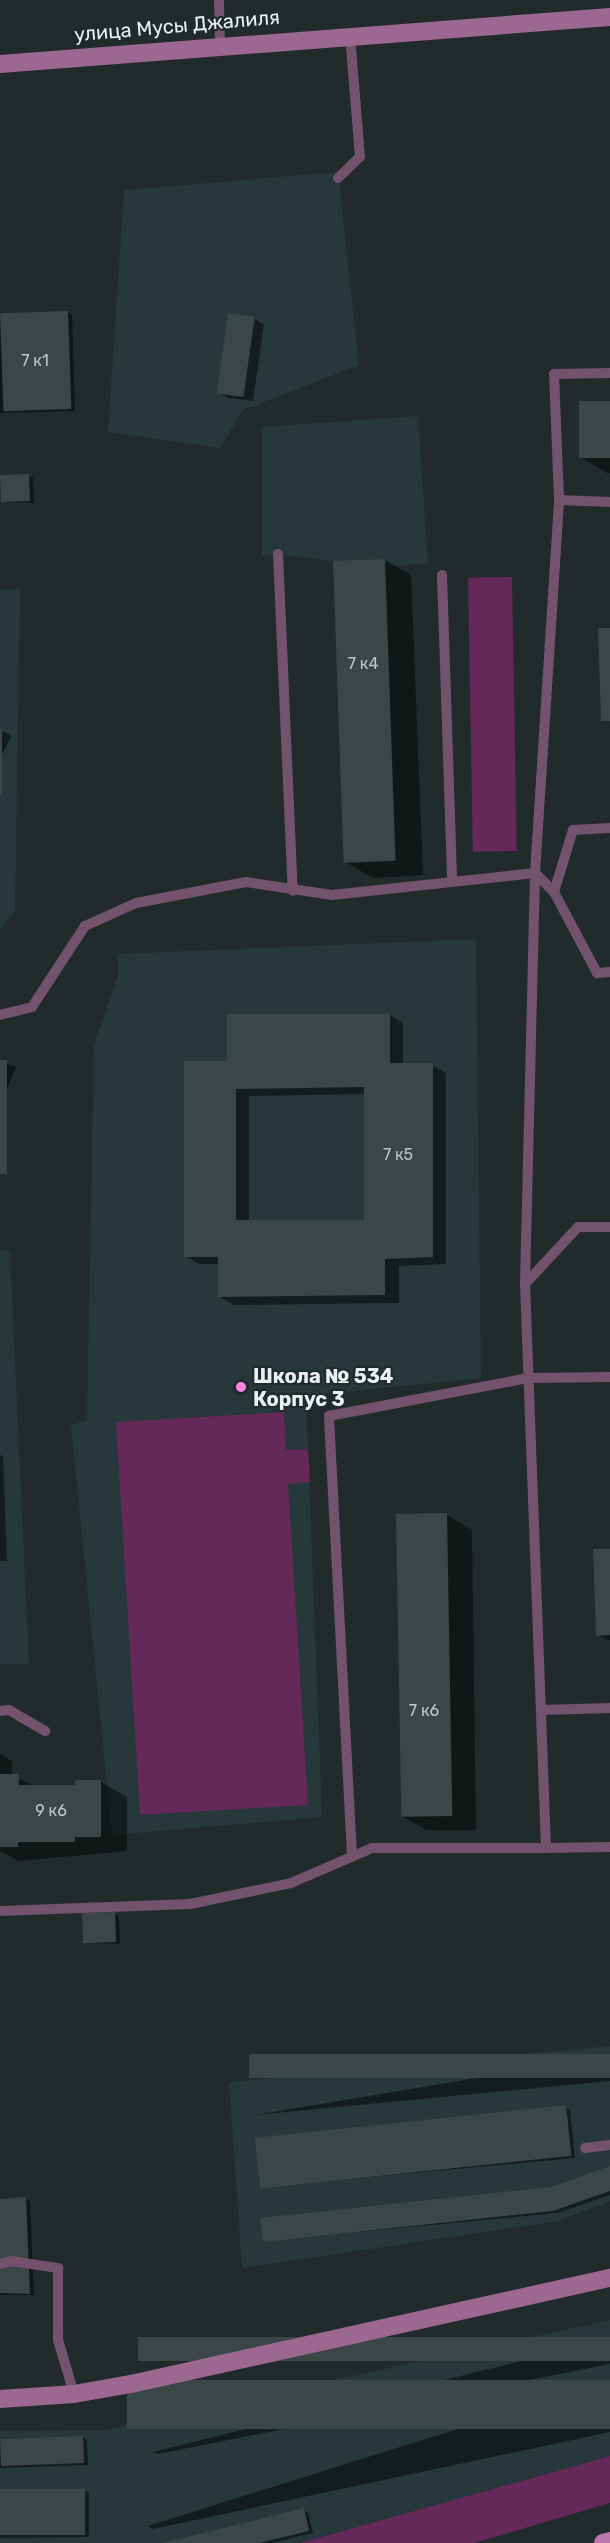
<!DOCTYPE html>
<html>
<head>
<meta charset="utf-8">
<style>
  body { margin:0 }
  #map { position:relative; width:610px; height:2543px; overflow:hidden; background:#212b2b; font-family:Rubik,sans-serif }
  div>[style] { position:absolute }
  [style*='--x'] { left:calc(var(--x)*1px); top:calc(var(--y)*1px); width:calc(var(--w)*1px); rotate:calc(var(--a)*1deg) }
  .built>* { inset:0; background:#263839 }
  .green>* { inset:0; background:#642859; transform-origin:0 0 }
  .shadow>* { inset:0; background:#0007; transform-origin:0 0 }
  .building>* { inset:0; background:#3b4646; transform-origin:0 0 }
  .lane>* { height:10px; margin:-5px; padding:0 5px; transform-origin:5px; border-radius:5px; background:#73526b }
  .secondary>* { height:18px; margin:-9px; padding:0 9px; transform-origin:9px; border-radius:9px; background:#9c6891 }
  .primary>* { height:18px; margin:-9px; padding:0 9px; transform-origin:9px; border-radius:9px; background:#bc78ae }
  .dots>* { width:16px; height:16px; translate:-50% -50%; box-sizing:border-box; border:3px solid #212b2b; border-radius:50% }
  span { translate:-50% -50%; white-space:nowrap; text-align:center; line-height:1.15; -webkit-text-stroke:4.5px #212b2b; paint-order:stroke }
  .number-label { font-size:16px; color:#bec6c6 }
  .number-label span { -webkit-text-stroke-width:0 }
  .street-label { font-size:20px; color:#eaf0f1 }
  .poi-label { font-size:20px; color:#eaf0f1; font-weight:700 }
  .left { translate:0 -50%; text-align:left }
</style>
</head>
<body>
<div id="map">
  <div class="built">
    <i style="clip-path:polygon(338px 172px,359px 365px,243px 410px,220px 448px,108px 432px,124px 190px)"></i>
    <i style="clip-path:polygon(418px 416px,428px 563px,385px 567px,385px 559px,333px 561px,278px 554px,262px 556px,262px 427px)"></i>
    <i style="clip-path:polygon(0 589px,20px 589px,15px 911px,0 930px)"></i>
    <i style="clip-path:polygon(476px 939px,481px 1378px,306px 1396px,322px 1817px,112px 1835px,71px 1425px,87px 1420px,94px 1045px,118px 976px,118px 954px)"></i>
    <i style="clip-path:polygon(0 1251px,10px 1251px,29px 1664px,0 1664px)"></i>
    <i style="clip-path:polygon(610px 2046px,610px 2201px,558px 2221px,242px 2268px,229px 2082px)"></i>
    <i style="clip-path:polygon(610px 2320px,610px 2456px,300px 2543px,0 2543px,0 2431px,106px 2430px)"></i>
  </div>
  <div class="green">
    <i style="left:512px;top:577px;width:274px;height:44px;rotate:89deg"></i>
    <i style="clip-path:polygon(284px 1412px,286px 1450px,308px 1449px,310px 1482px,288px 1484px,308px 1805px,140px 1815px,116px 1422px)"></i>
    <i style="clip-path:polygon(610px 2456px,610px 2503px,474px 2543px,300px 2543px)"></i>
  </div>
  <div class="shadow">
    <i style="clip-path:polygon(68px 312px,72px 315px,75px 411px,0 413px,0 314px)"></i>
    <i style="clip-path:polygon(255px 319px,264px 324px,253px 401px,228px 398px,218px 392px)"></i>
    <i style="clip-path:polygon(610px 403px,610px 473px,607px 473px,582px 458px)"></i>
    <i style="clip-path:polygon(28px 476px,33px 478px,34px 503px,3px 502px)"></i>
    <i style="clip-path:polygon(385px 560px,411px 575px,423px 875px,373px 878px,347px 863px)"></i>
    <i style="left:0;top:730px;width:13px;height:146px;rotate:27deg"></i>
    <i style="clip-path:polygon(evenodd,390px 1015px,403px 1023px,403px 1065px,432px 1065px,446px 1073px,446px 1264px,399px 1266px,399px 1303px,234px 1305px,220px 1297px,220px 1264px,199px 1264px,185px 1256px,228px 1063px,390px 1015px,365px 1094px,365px 1222px,249px 1222px,249px 1096px,365px 1094px)"></i>
    <i style="left:0;top:1061px;width:17px;height:118px;rotate:21deg"></i>
    <i style="clip-path:polygon(0 1455px,3px 1456px,7px 1561px,0 1561px)"></i>
    <i style="clip-path:polygon(447px 1515px,472px 1530px,476px 1830px,427px 1830px,401px 1816px)"></i>
    <i style="clip-path:polygon(610px 1550px,610px 1640px,607px 1640px,598px 1635px)"></i>
    <i style="clip-path:polygon(0 1754px,12px 1761px,12px 1776px,38px 1787px,77px 1787px,101px 1782px,127px 1797px,127px 1851px,19px 1861px,0 1851px)"></i>
    <i style="clip-path:polygon(114px 1913px,119px 1916px,120px 1944px,85px 1942px)"></i>
    <i style="clip-path:polygon(610px 2056px,610px 2081px,255px 2115px)"></i>
    <i style="clip-path:polygon(566px 2107px,570px 2110px,575px 2158px,262px 2187px)"></i>
    <i style="clip-path:polygon(610px 2168px,610px 2195px,558px 2213px,264px 2241px,551px 2188px)"></i>
    <i style="clip-path:polygon(26px 2199px,30px 2201px,34px 2295px,0 2295px,0 2200px)"></i>
    <i style="clip-path:polygon(610px 2339px,610px 2364px,158px 2454px,153px 2452px)"></i>
    <i style="clip-path:polygon(610px 2381px,610px 2432px,153px 2529px,148px 2526px)"></i>
    <i style="clip-path:polygon(83px 2437px,87px 2440px,88px 2465px,0 2468px,0 2439px)"></i>
    <i style="clip-path:polygon(84px 2490px,89px 2493px,89px 2537px,0 2538px,0 2491px)"></i>
    <i style="clip-path:polygon(303px 2510px,308px 2512px,313px 2533px,272px 2543px,165px 2543px)"></i>
  </div>
  <div class="building">
    <i style="left:68px;top:311px;width:98px;height:68px;rotate:88deg"></i>
    <i style="left:228px;top:313px;width:27px;height:81px;rotate:8deg"></i>
    <i style="left:610px;top:401px;width:57px;height:31px;rotate:90deg"></i>
    <i style="left:29px;top:474px;width:27px;height:29px;rotate:88deg"></i>
    <i style="left:385px;top:559px;width:302px;height:52px;rotate:88deg"></i>
    <i style="clip-path:polygon(598px 628px,610px 628px,610px 721px,601px 721px)"></i>
    <i style="left:0;top:729px;width:2px;height:65px"></i>
    <i style="clip-path:polygon(evenodd,227px 1014px,390px 1014px,390px 1063px,433px 1063px,433px 1257px,385px 1259px,385px 1295px,218px 1297px,218px 1257px,184px 1257px,184px 1061px,227px 1061px,227px 1014px,364px 1087px,364px 1220px,236px 1220px,236px 1089px,364px 1087px)"></i>
    <i style="left:0;top:1060px;width:7px;height:114px"></i>
    <i style="left:447px;top:1513px;width:303px;height:51px;rotate:89deg"></i>
    <i style="clip-path:polygon(593px 1549px,610px 1549px,610px 1635px,596px 1636px)"></i>
    <i style="clip-path:polygon(0 1774px,19px 1774px,19px 1785px,75px 1785px,75px 1780px,101px 1780px,101px 1837px,75px 1837px,75px 1842px,18px 1842px,18px 1847px,0 1847px)"></i>
    <i style="left:115px;top:1912px;width:30px;height:33px;rotate:88deg"></i>
    <i style="left:610px;top:2054px;width:24px;height:361px;rotate:90deg"></i>
    <i style="left:566px;top:2105px;width:51px;height:313px;rotate:84deg"></i>
    <i style="clip-path:polygon(610px 2166px,610px 2191px,553px 2211px,263px 2242px,260px 2218px,551px 2187px)"></i>
    <i style="clip-path:polygon(26px 2197px,30px 2294px,0 2293px,0 2199px)"></i>
    <i style="left:610px;top:2337px;width:24px;height:472px;rotate:90deg"></i>
    <i style="left:610px;top:2380px;width:49px;height:483px;rotate:90deg"></i>
    <i style="left:83px;top:2436px;width:27px;height:83px;rotate:88deg"></i>
    <i style="left:85px;top:2489px;width:46px;height:85px;rotate:90deg"></i>
    <i style="clip-path:polygon(304px 2508px,309px 2531px,259px 2543px,163px 2543px)"></i>
  </div>
  <div class="lane">
    <i style="--x:219;--y:0;--w:45;--a:88.7"></i>
    <i style="--x:338;--y:178;--w:30;--a:-44"></i>
    <i style="--x:360;--y:157;--w:121;--a:-94.7"></i>
    <i style="--x:610;--y:373;--w:56;--a:179"></i>
    <i style="--x:554;--y:374;--w:126;--a:87.7"></i>
    <i style="--x:559;--y:500;--w:51;--a:2.2"></i>
    <i style="--x:278;--y:554;--w:337;--a:87.5"></i>
    <i style="--x:442;--y:575;--w:307;--a:88.1"></i>
    <i style="--x:554;--y:892;--w:65;--a:-73"></i>
    <i style="--x:573;--y:830;--w:37;--a:-3"></i>
    <i style="--x:0;--y:1015;--w:33;--a:-14"></i>
    <i style="--x:32;--y:1007;--w:97;--a:-56.8"></i>
    <i style="--x:85;--y:926;--w:56;--a:-24.3"></i>
    <i style="--x:136;--y:903;--w:112;--a:-10.8"></i>
    <i style="--x:246;--y:882;--w:87;--a:8.6"></i>
    <i style="--x:332;--y:895;--w:204;--a:-6.2"></i>
    <i style="--x:535;--y:873;--w:27;--a:45"></i>
    <i style="--x:554;--y:892;--w:92;--a:62"></i>
    <i style="--x:597;--y:973;--w:13;--a:-4"></i>
    <i style="--x:525;--y:1284;--w:411;--a:-88.6"></i>
    <i style="--x:535;--y:873;--w:374;--a:-86.3"></i>
    <i style="--x:541;--y:1710;--w:69;--a:-1.7"></i>
    <i style="--x:0;--y:1711;--w:9;--a:-6"></i>
    <i style="--x:9;--y:1710;--w:42;--a:30.3"></i>
    <i style="--x:546;--y:1848;--w:64;--a:-0.9"></i>
    <i style="--x:352;--y:1856;--w:441;--a:-93"></i>
    <i style="--x:329;--y:1416;--w:203;--a:-10.8"></i>
    <i style="--x:528;--y:1378;--w:82;--a:-0.7"></i>
    <i style="--x:0;--y:1911;--w:190;--a:-2.1"></i>
    <i style="--x:190;--y:1904;--w:103;--a:-11.7"></i>
    <i style="--x:291;--y:1883;--w:88;--a:-23.4"></i>
    <i style="--x:372;--y:1848;--w:174;--a:0"></i>
    <i style="--x:546;--y:1848;--w:564;--a:-92.13"></i>
    <i style="--x:525;--y:1284;--w:78;--a:-47.1"></i>
    <i style="--x:578;--y:1227;--w:32;--a:0"></i>
    <i style="--x:585;--y:2148;--w:25;--a:-7"></i>
    <i style="--x:0;--y:2264;--w:11;--a:-15"></i>
    <i style="--x:11;--y:2261;--w:48;--a:8.5"></i>
    <i style="--x:58;--y:2268;--w:72;--a:90"></i>
    <i style="--x:58;--y:2340;--w:56;--a:73.5"></i>
  </div>
  <div class="secondary">
    <i style="--x:0;--y:64;--w:612;--a:-4.41"></i>
    <i style="--x:0;--y:2399;--w:74;--a:-3.9"></i>
    <i style="--x:74;--y:2394;--w:58;--a:-10"></i>
    <i style="--x:131;--y:2384;--w:491;--a:-12.5"></i>
  </div>
  <div class="primary">
    <i style="--x:603;--y:2543;--w:7;--a:-16"></i>
  </div>
  <div class="dots">
    <i style="left:241px;top:1387px;background:#fb86e5"></i>
  </div>
  <div class="number-label">
    <span style="left:35px;top:361px">7 к1</span>
    <span style="left:363px;top:664px">7 к4</span>
    <span style="left:398px;top:1155px">7 к5</span>
    <span style="left:424px;top:1711px">7 к6</span>
    <span style="left:51px;top:1811px">9 к6</span>
  </div>
  <div class="street-label">
    <span style="left:177px;top:26px;rotate:-5deg">улица Мусы Джалиля</span>
  </div>
  <div class="poi-label">
    <span class="left" style="left:253px;top:1388px">Школа № 534<br>Корпус 3</span>
  </div>
</div>
</body>
</html>
